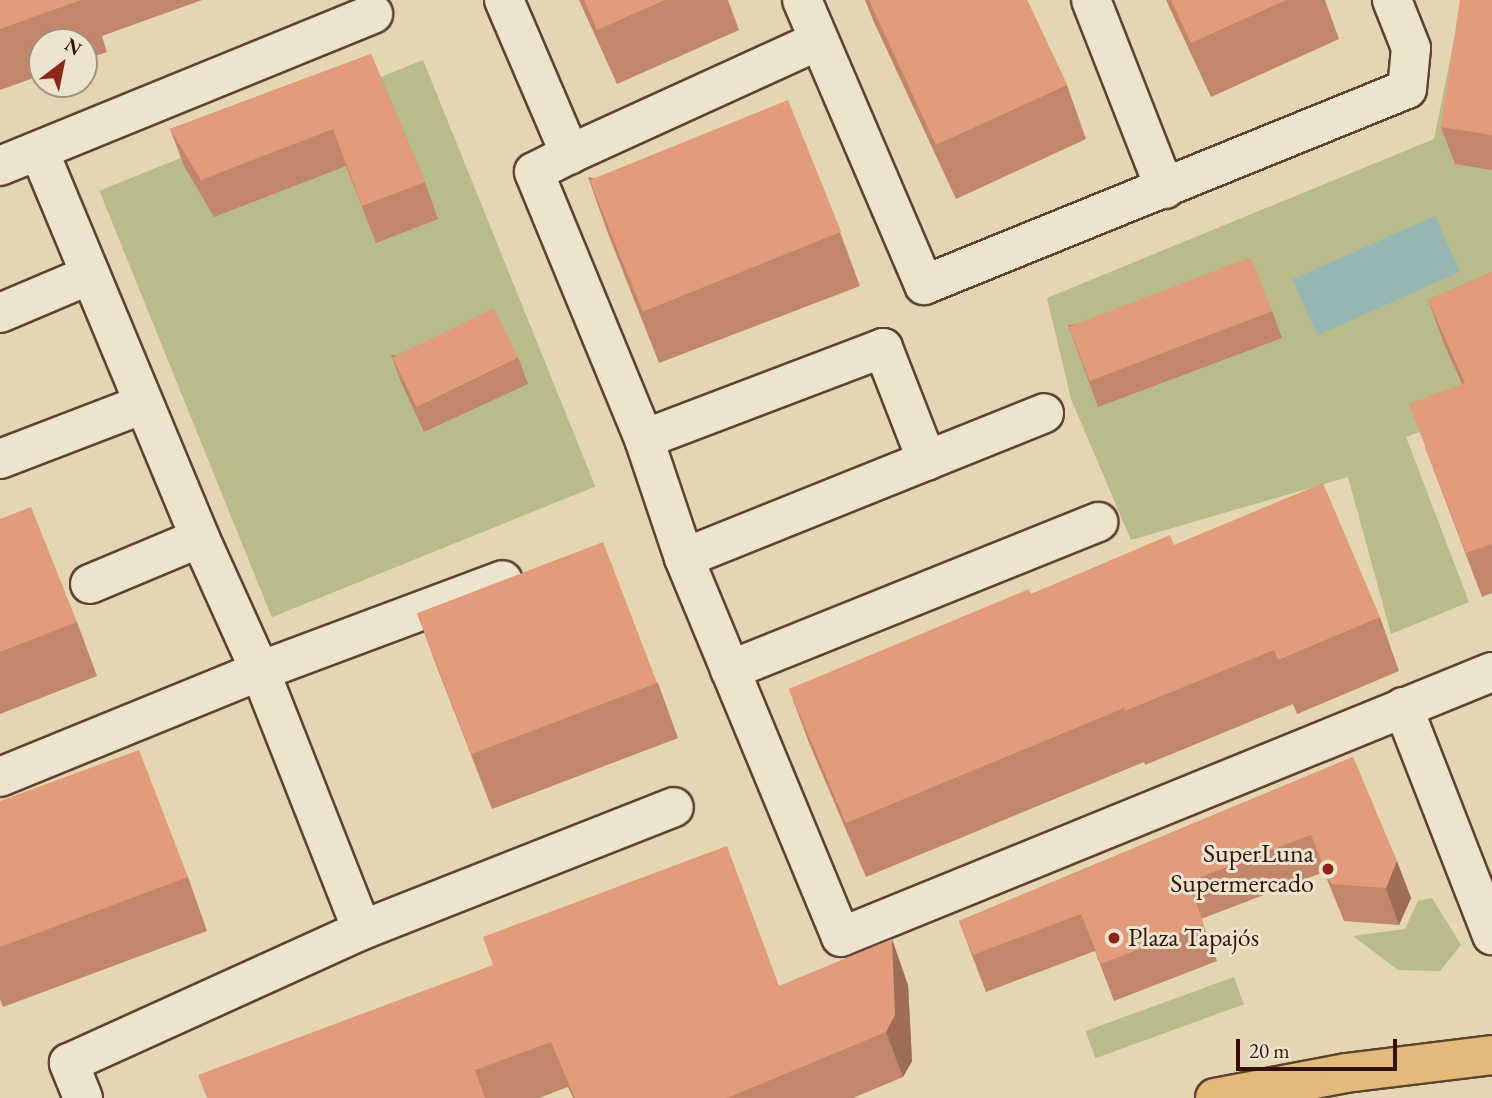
<!DOCTYPE html>
<html>
<head>
<meta charset="utf-8">
<style>
  body { margin:0 }
  #map { position:relative; width:1492px; height:1098px; overflow:hidden; background:#e4d5b3; font-family:"EB Garamond",serif }
  div>[style] { position:absolute }
  [style*='--x'] { left:calc(var(--x)*1px); top:calc(var(--y)*1px); width:calc(var(--w)*1px); rotate:calc(var(--a)*1deg) }
  .green>* { inset:0; background:#b7bc8a; transform-origin:0 0 }
  .water>* { inset:0; background:#97b7b4; transform-origin:0 0 }
  .roads { filter:drop-shadow(2px 0 #5f4230) drop-shadow(-2px 0 #5f4230) drop-shadow(0 2px #5f4230) drop-shadow(0 -2px #5f4230) }
  .minor>* { height:38px; margin:-19px; padding:0 19px; transform-origin:19px; border-radius:19px; background:#ede4ce }
  .major>* { height:38px; margin:-19px; padding:0 19px; transform-origin:19px; border-radius:19px; background:#e2ba7a }
  .wall>* { inset:0; background:#c2866a }
  .shaded-wall>* { inset:0; background:#9e6d56 }
  .building>* { inset:0; background:#e29c7b; transform-origin:0 0 }
  .dots>* { width:19px; height:19px; translate:-50% -50%; box-sizing:border-box; border:4px solid #ede4ce; border-radius:50% }
  span { translate:-50% -50%; white-space:nowrap; text-align:center; line-height:1.15; -webkit-text-stroke:6px #ede4ce; paint-order:stroke }
  .poi-label { font-size:26px; color:#331105 }
  .right { translate:-100% -50%; text-align:right }
  .left { translate:0 -50%; text-align:left }
  .north { position:absolute; left:28px; top:28px; width:70px; height:70px; box-sizing:border-box; background:#ede4ce; border:2px solid #a3907e; border-radius:50%; rotate:32deg; font-size:19px; font-weight:700; line-height:28px; text-align:center; color:#331105 }
  .north::after { content:''; display:block; margin:auto; width:24px; height:32px; background:#8f2418; clip-path:polygon(50% 0,100% 100%,50% 72%,0 100%) }
  .scale { position:absolute; left:1236px; top:1039px; width:161px; height:32px; box-sizing:border-box; border:4px solid #331105; border-top:0; padding-left:9px; font-size:21px; line-height:24px; white-space:nowrap; color:#331105; -webkit-text-stroke:5px #ede4ce; paint-order:stroke }
</style>
</head>
<body>
<div id="map">
  <div class="green">
    <i style="clip-path:polygon(1462px 0,1492px 0,1492px 405px,1406px 437px,1469px 602px,1391px 634px,1348px 477px,1131px 540px,1071px 399px,1047px 298px,1434px 139px)"></i>
    <i style="left:423px;top:60px;width:460px;height:349px;rotate:68deg"></i>
    <i style="clip-path:polygon(1432px 898px,1461px 945px,1440px 971px,1398px 970px,1353px 936px,1405px 929px,1418px 901px)"></i>
    <i style="left:1234px;top:977px;width:29px;height:158px;rotate:70deg"></i>
  </div>
  <div class="water">
    <i style="left:1435px;top:216px;width:61px;height:156px;rotate:66deg"></i>
  </div>
  <div class="roads">
    <div class="minor">
      <i style="--x:504;--y:0;--w:168;--a:66.8"></i>
      <i style="--x:570;--y:154;--w:273;--a:-24.5"></i>
      <i style="--x:802;--y:0;--w:310;--a:66.8"></i>
      <i style="--x:924;--y:285;--w:521;--a:-22.09"></i>
      <i style="--x:1407;--y:89;--w:41;--a:-84.4"></i>
      <i style="--x:1411;--y:48;--w:52;--a:-111.6"></i>
      <i style="--x:1091;--y:0;--w:203;--a:68.6"></i>
      <i style="--x:39;--y:151;--w:419;--a:67.4"></i>
      <i style="--x:200;--y:538;--w:146;--a:65.7"></i>
      <i style="--x:260;--y:671;--w:278;--a:68.5"></i>
      <i style="--x:570;--y:154;--w:40;--a:153.4"></i>
      <i style="--x:534;--y:172;--w:289;--a:67.6"></i>
      <i style="--x:644;--y:439;--w:126;--a:71.4"></i>
      <i style="--x:684;--y:558;--w:388;--a:-21.9"></i>
      <i style="--x:0;--y:166;--w:403;--a:-22.2"></i>
      <i style="--x:0;--y:313;--w:98;--a:-22.9"></i>
      <i style="--x:644;--y:439;--w:256;--a:-20.8"></i>
      <i style="--x:883;--y:348;--w:121;--a:68.7"></i>
      <i style="--x:0;--y:459;--w:153;--a:-21"></i>
      <i style="--x:684;--y:558;--w:410;--a:67.5"></i>
      <i style="--x:841;--y:937;--w:703;--a:-22.15"></i>
      <i style="--x:90;--y:584;--w:119;--a:-22.7"></i>
      <i style="--x:730;--y:670;--w:397;--a:-21.9"></i>
      <i style="--x:1403;--y:707;--w:245;--a:68.7"></i>
      <i style="--x:0;--y:777;--w:281;--a:-22.2"></i>
      <i style="--x:260;--y:671;--w:259;--a:-20.5"></i>
      <i style="--x:83;--y:1098;--w:38;--a:-112"></i>
      <i style="--x:69;--y:1063;--w:322;--a:-24.4"></i>
      <i style="--x:362;--y:930;--w:335;--a:-21.5"></i>
    </div>
    <div class="major">
      <i style="--x:1215;--y:1098;--w:133;--a:-10.8"></i>
      <i style="--x:1346;--y:1073;--w:147;--a:-7"></i>
    </div>
  </div>
  <div class="wall">
    <i style="clip-path:polygon(0 0,202px 0,102px 36px,107px 52px,84px 60px,84px 42px,42px 42px,42px 75px,0 90px)"></i>
    <i style="clip-path:polygon(579px 0,728px 0,739px 30px,617px 84px)"></i>
    <i style="clip-path:polygon(865px 0,1027px 0,1067px 85px,1086px 139px,956px 199px,873px 20px)"></i>
    <i style="clip-path:polygon(1166px 0,1325px 0,1339px 39px,1211px 97px)"></i>
    <i style="clip-path:polygon(1492px 0,1492px 170px,1455px 164px,1441px 127px)"></i>
    <i style="clip-path:polygon(371px 54px,425px 182px,438px 219px,376px 243px,346px 166px,214px 217px,184px 166px,170px 129px)"></i>
    <i style="clip-path:polygon(588px 177px,840px 232px,860px 286px,659px 363px,607px 231px)"></i>
    <i style="clip-path:polygon(1492px 272px,1492px 593px,1482px 597px,1425px 447px,1462px 384px,1444px 344px,1428px 300px)"></i>
    <i style="clip-path:polygon(1272px 311px,1282px 338px,1098px 407px,1068px 325px)"></i>
    <i style="clip-path:polygon(391px 355px,518px 357px,528px 384px,424px 432px,401px 382px)"></i>
    <i style="clip-path:polygon(0 519px,77px 622px,97px 676px,0 714px)"></i>
    <i style="clip-path:polygon(1174px 545px,1380px 617px,1399px 671px,1297px 714px,1293px 704px,1145px 765px,1144px 762px,866px 877px,809px 743px,789px 689px,1031px 594px)"></i>
    <i style="clip-path:polygon(417px 613px,658px 683px,678px 738px,492px 809px,437px 667px)"></i>
    <i style="clip-path:polygon(1353px 757px,1411px 898px,1399px 925px,1344px 921px,1324px 872px,1201px 919px,1217px 961px,1114px 1001px,1095px 951px,986px 992px,959px 921px)"></i>
    <i style="clip-path:polygon(0 801px,188px 877px,207px 931px,3px 1007px,0 999px)"></i>
    <i style="clip-path:polygon(908px 985px,912px 1061px,903px 1077px,853px 1098px,573px 1098px,568px 1087px,539px 1098px,207px 1098px,779px 986px)"></i>
  </div>
  <div class="shaded-wall">
    <i style="clip-path:polygon(1397px 861px,1411px 898px,1399px 925px,1386px 888px)"></i>
    <i style="clip-path:polygon(892px 939px,908px 985px,912px 1061px,903px 1077px,886px 1032px)"></i>
  </div>
  <div class="building">
    <i style="clip-path:polygon(0 0,81px 0,0 29px)"></i>
    <i style="clip-path:polygon(584px 0,665px 0,597px 30px)"></i>
    <i style="clip-path:polygon(869px 0,1027px 0,1067px 85px,936px 145px)"></i>
    <i style="clip-path:polygon(1171px 0,1286px 0,1191px 43px)"></i>
    <i style="clip-path:polygon(1460px 0,1492px 0,1492px 135px,1441px 127px)"></i>
    <i style="clip-path:polygon(371px 54px,425px 182px,362px 206px,333px 129px,201px 180px,170px 129px)"></i>
    <i style="left:788px;top:100px;width:142px;height:214px;rotate:68deg"></i>
    <i style="left:1251px;top:257px;width:58px;height:195px;rotate:69deg"></i>
    <i style="clip-path:polygon(1492px 272px,1492px 544px,1466px 553px,1409px 404px,1465px 383px,1428px 300px)"></i>
    <i style="left:494px;top:308px;width:55px;height:113px;rotate:64deg"></i>
    <i style="clip-path:polygon(1323px 483px,1380px 617px,1278px 660px,1274px 650px,1125px 711px,1124px 708px,846px 823px,789px 689px,1029px 589px,1031px 594px,1170px 535px,1174px 545px)"></i>
    <i style="clip-path:polygon(31px 507px,77px 622px,0 652px,0 519px)"></i>
    <i style="left:603px;top:542px;width:151px;height:199px;rotate:69deg"></i>
    <i style="clip-path:polygon(139px 750px,188px 877px,0 947px,0 801px)"></i>
    <i style="clip-path:polygon(1353px 757px,1397px 861px,1386px 888px,1331px 884px,1311px 835px,1188px 882px,1204px 924px,1101px 964px,1081px 914px,973px 955px,959px 921px)"></i>
    <i style="clip-path:polygon(727px 846px,779px 986px,892px 939px,895px 1015px,886px 1032px,727px 1098px,575px 1098px,551px 1042px,475px 1070px,485px 1098px,207px 1098px,198px 1075px,493px 965px,483px 937px)"></i>
  </div>
  <div class="dots">
    <i style="left:1328px;top:869px;background:#8f2418"></i>
    <i style="left:1114px;top:938px;background:#8f2418"></i>
  </div>
  <div class="poi-label">
    <span class="right" style="left:1314px;top:869px">SuperLuna<br>Supermercado</span>
    <span class="left" style="left:1128px;top:938px">Plaza Tapajós</span>
  </div>
  <div class="north">N</div>
  <div class="scale">20 m</div>
</div>
</body>
</html>
